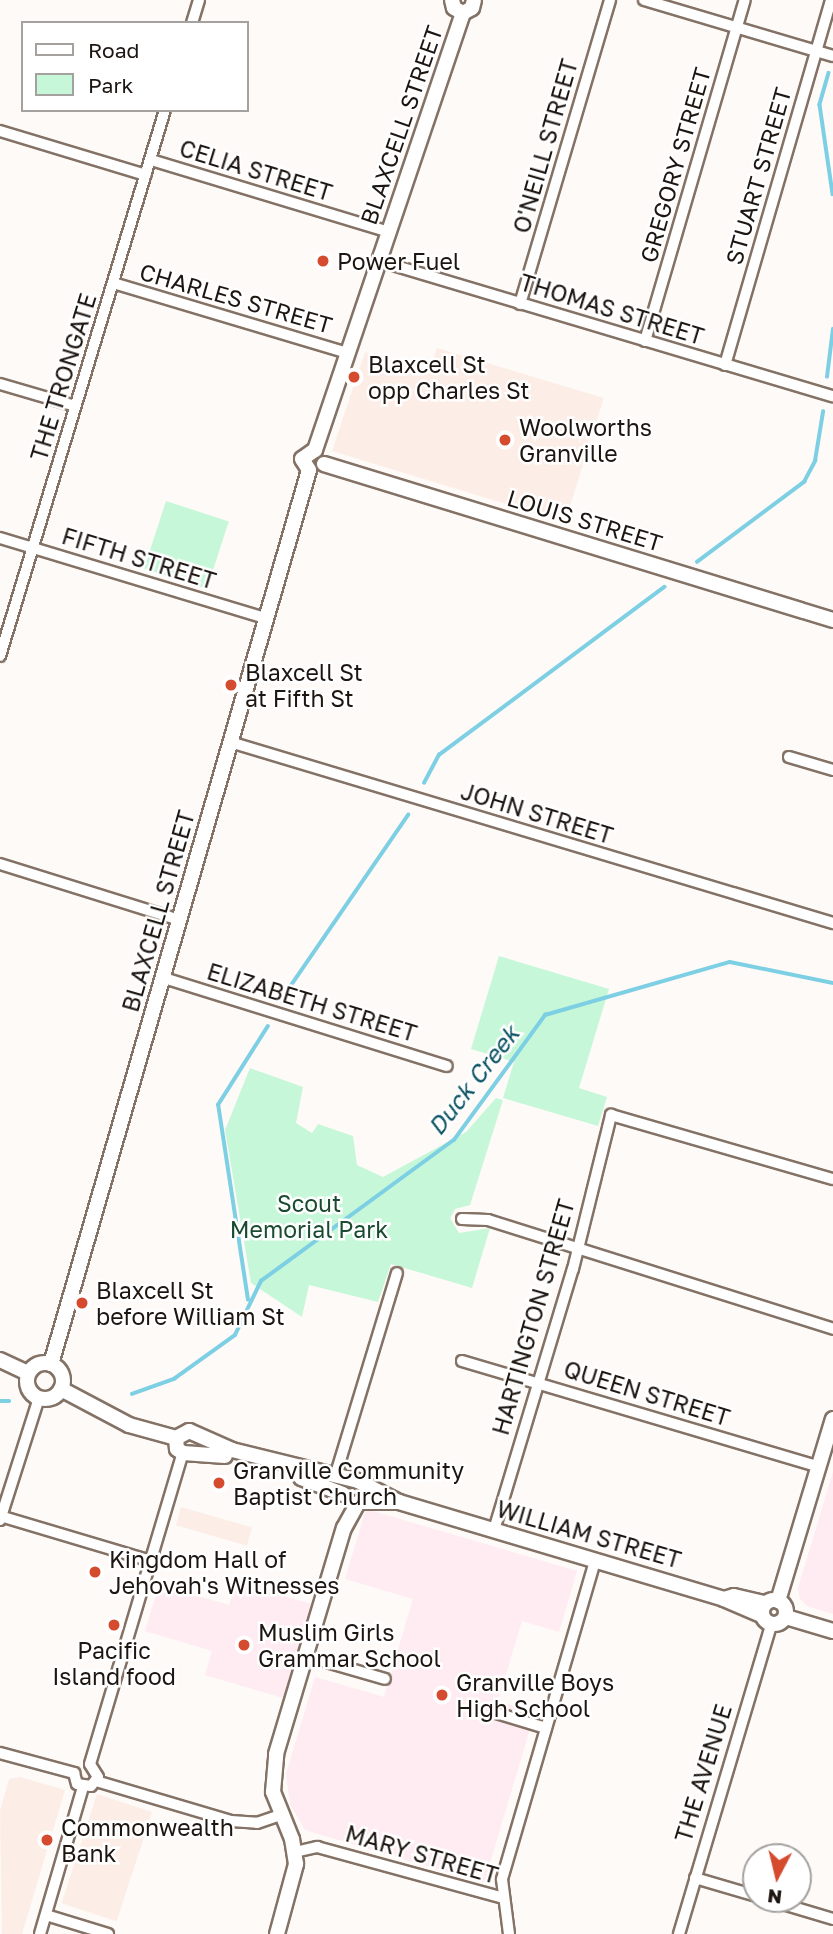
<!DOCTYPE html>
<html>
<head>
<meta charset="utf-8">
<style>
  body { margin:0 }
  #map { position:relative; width:833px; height:1934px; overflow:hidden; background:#fefaf7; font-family:"Golos Text",sans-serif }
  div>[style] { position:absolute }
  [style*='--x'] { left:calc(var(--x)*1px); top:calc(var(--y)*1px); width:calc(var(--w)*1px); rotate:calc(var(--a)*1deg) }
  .commercial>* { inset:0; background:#fceee7; transform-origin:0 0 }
  .education>* { inset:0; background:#ffebf2 }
  .green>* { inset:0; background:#c7f7d9; transform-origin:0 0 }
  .stream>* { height:3.5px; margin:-1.75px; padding:0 1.75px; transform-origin:1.75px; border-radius:1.75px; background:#7dcfe4 }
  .roads { filter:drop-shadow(2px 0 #837265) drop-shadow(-2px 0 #837265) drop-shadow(0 2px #837265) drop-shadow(0 -2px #837265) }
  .minor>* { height:10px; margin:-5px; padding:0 5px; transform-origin:5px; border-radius:5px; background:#fff }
  .tertiary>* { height:14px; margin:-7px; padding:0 7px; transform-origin:7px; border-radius:7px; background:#fff }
  .tertiary>.ring { margin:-7px; padding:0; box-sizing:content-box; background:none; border:14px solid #fff; border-radius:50% }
  .dots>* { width:19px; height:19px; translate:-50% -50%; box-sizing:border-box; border:4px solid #fff; border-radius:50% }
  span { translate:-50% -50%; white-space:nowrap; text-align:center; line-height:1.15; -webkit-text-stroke:5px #fff; paint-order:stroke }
  .street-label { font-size:23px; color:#1c1510 }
  .poi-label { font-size:23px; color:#1c1510 }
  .left { translate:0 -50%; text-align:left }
  .park-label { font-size:23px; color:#1a4b31 }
  .water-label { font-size:24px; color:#0b5363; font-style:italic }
  .legend { position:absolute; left:21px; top:21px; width:228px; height:91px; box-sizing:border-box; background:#fff; border:2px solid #a4a19f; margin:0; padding:9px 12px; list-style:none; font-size:21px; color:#1c1510 }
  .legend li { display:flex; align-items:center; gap:14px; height:35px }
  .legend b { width:35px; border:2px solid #a4a19f }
  .north { position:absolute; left:742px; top:1843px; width:70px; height:70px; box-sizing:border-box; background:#fff; border:2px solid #a4a19f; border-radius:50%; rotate:187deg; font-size:19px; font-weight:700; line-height:28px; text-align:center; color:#1c1510 }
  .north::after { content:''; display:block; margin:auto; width:24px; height:32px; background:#d54b2d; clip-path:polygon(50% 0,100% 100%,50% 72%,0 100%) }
</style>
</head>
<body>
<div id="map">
  <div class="commercial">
    <i style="clip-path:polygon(437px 348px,604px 398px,565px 522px,332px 451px,365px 352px,429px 372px)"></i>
    <i style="left:181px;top:1507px;width:74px;height:19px;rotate:16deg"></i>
    <i style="clip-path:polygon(20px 1777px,65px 1790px,22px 1934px,2px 1934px,0 1811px,9px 1779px)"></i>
    <i style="left:97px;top:1794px;width:58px;height:115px;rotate:18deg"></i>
  </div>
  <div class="education">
    <i style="clip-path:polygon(833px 1472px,833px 1614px,807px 1606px,800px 1599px,798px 1588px)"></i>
    <i style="clip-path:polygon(366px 1509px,577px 1571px,559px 1632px,522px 1621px,498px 1701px,535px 1712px,484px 1883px,305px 1830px,290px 1804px,286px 1774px,315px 1677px,384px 1697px,413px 1599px,345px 1579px)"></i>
    <i style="clip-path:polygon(237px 1582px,311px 1604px,283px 1698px,205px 1675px,212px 1651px,145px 1631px,159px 1585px,229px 1605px)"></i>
  </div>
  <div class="green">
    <i style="left:166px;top:501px;width:66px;height:71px;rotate:18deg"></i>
    <i style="clip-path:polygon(499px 956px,609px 989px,579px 1088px,607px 1097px,598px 1126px,503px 1098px,514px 1062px,471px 1049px)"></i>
    <i style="clip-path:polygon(250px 1068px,303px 1087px,296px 1123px,312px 1133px,318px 1124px,353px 1136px,357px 1165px,383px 1177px,466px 1132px,496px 1098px,503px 1100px,470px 1205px,455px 1209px,450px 1218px,459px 1233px,490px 1228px,472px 1288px,391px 1264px,378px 1302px,309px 1285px,302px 1317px,251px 1283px,225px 1130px)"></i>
  </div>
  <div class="stream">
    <i style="--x:829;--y:73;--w:33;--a:106"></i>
    <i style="--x:820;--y:105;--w:90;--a:81.7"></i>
    <i style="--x:827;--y:377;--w:48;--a:-82.9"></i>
    <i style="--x:697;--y:562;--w:134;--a:-36.8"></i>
    <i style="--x:804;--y:482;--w:24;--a:-62"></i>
    <i style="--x:815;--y:461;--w:50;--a:-80.7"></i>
    <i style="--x:424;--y:783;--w:32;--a:-62"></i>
    <i style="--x:439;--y:755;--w:281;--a:-36.7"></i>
    <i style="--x:283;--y:997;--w:221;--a:-55.5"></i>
    <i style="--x:248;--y:1300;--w:197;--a:-98.7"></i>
    <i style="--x:218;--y:1105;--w:93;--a:-57.7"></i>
    <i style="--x:132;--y:1394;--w:45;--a:-19.7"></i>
    <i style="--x:174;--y:1379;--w:75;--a:-35.8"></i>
    <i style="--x:235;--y:1335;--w:60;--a:-64.3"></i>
    <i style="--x:261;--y:1281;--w:239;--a:-36.2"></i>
    <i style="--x:454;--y:1140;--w:155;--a:-53.9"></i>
    <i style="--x:545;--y:1015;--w:192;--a:-16"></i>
    <i style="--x:730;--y:962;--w:105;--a:11.5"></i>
    <i style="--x:0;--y:1401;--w:9;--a:0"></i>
  </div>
  <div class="roads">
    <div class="minor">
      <i style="--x:644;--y:0;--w:197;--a:16.5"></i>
      <i style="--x:192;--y:23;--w:24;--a:-73"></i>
      <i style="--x:0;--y:131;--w:152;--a:16.8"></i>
      <i style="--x:151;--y:160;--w:249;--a:16.8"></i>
      <i style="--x:379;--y:261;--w:474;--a:16.6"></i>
      <i style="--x:113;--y:283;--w:245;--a:16.6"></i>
      <i style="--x:520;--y:304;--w:317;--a:-73.5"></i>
      <i style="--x:645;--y:341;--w:355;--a:-73.7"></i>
      <i style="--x:725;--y:365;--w:380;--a:-73.8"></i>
      <i style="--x:0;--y:384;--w:78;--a:16.3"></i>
      <i style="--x:0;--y:538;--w:277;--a:16.8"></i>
      <i style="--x:0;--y:656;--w:570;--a:-73.19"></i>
      <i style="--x:230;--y:742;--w:630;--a:16.71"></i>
      <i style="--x:789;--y:757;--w:46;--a:16.5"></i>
      <i style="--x:0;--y:864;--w:189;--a:17.3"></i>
      <i style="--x:164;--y:978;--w:296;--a:17.3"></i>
      <i style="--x:462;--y:1219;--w:26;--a:2"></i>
      <i style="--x:488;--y:1220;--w:362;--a:17.5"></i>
      <i style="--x:462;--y:1361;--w:372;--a:16.5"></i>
      <i style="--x:335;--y:1477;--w:213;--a:-73.1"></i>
      <i style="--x:0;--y:1516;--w:158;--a:16.6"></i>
      <i style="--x:0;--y:1520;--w:128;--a:-72.3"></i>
      <i style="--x:494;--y:1530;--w:273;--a:-73.2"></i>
      <i style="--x:573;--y:1269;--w:159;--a:-76.1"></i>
      <i style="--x:611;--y:1115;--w:231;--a:16.1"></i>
      <i style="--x:306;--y:1656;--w:82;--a:16.2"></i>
      <i style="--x:496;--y:1713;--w:52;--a:16.7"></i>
      <i style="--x:0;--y:1753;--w:77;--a:15.1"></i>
      <i style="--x:90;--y:1764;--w:325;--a:-73.4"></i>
      <i style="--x:74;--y:1773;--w:11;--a:75"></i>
      <i style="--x:77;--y:1784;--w:14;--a:8"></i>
      <i style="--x:91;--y:1786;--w:11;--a:-52"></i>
      <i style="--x:98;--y:1777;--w:15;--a:-122"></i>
      <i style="--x:96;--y:1781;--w:141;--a:16.5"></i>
      <i style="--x:231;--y:1821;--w:26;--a:4"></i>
      <i style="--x:257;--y:1823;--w:24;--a:-19"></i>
      <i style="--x:295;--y:1852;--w:23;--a:-13"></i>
      <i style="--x:317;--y:1847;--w:193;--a:15.3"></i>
      <i style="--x:695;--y:1878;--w:64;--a:16.4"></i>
      <i style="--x:766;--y:1899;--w:70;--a:16.6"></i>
      <i style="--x:46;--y:1915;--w:65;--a:17"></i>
      <i style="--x:40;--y:1934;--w:153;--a:-73.7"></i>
      <i style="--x:509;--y:1934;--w:55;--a:-97.3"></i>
      <i style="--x:502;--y:1879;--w:332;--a:-73.7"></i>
      <i style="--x:679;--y:1934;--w:322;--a:-73.4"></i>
    </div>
    <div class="tertiary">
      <i style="--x:452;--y:0;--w:8;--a:76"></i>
      <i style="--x:454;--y:8;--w:10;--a:29"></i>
      <i style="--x:463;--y:13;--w:10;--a:-29"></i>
      <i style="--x:472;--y:8;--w:8;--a:-76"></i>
      <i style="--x:315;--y:450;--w:461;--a:-71.3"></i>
      <i style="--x:324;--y:464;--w:532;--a:17.04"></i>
      <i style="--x:309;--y:470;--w:13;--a:-122"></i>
      <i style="--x:302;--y:459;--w:16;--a:-35"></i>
      <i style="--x:0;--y:1360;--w:31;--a:25"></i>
      <i class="ring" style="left:27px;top:1363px;width:22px;height:22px"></i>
      <i style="--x:51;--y:1364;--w:930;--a:-73.9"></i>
      <i style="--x:61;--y:1389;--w:77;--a:27.9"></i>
      <i style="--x:129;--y:1425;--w:49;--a:15.5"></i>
      <i style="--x:176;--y:1438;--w:15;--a:-28"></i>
      <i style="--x:189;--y:1431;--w:47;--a:23.8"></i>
      <i style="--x:232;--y:1450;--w:130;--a:13.8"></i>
      <i style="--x:358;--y:1481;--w:46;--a:27.1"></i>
      <i style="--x:399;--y:1502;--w:339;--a:16.6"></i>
      <i style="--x:724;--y:1599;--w:40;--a:23.4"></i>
      <i style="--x:176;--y:1438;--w:11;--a:85"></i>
      <i style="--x:177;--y:1449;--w:7;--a:34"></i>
      <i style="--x:183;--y:1453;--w:42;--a:4.1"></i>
      <i style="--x:301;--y:1478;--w:45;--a:20.9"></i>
      <i style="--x:360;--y:1502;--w:39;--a:0"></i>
      <i style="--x:724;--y:1599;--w:10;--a:-17"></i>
      <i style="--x:734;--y:1596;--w:32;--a:13"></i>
      <i class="ring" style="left:762px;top:1600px;width:10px;height:10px"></i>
      <i style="--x:778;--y:1601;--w:190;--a:-73.2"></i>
      <i style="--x:786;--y:1617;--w:49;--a:16.6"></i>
      <i style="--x:277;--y:1934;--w:73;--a:-74.8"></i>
      <i style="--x:296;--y:1864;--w:25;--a:-99"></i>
      <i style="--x:292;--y:1839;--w:51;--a:-112"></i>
      <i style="--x:273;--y:1792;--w:38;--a:-85"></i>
      <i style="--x:276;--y:1754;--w:236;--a:-73.3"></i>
      <i style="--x:344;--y:1528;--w:29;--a:-61"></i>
    </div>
  </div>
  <div class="dots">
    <i style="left:323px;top:261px;background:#d54b2d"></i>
    <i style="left:354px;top:377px;background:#d54b2d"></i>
    <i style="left:505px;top:440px;background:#d54b2d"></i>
    <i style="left:231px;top:685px;background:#d54b2d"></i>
    <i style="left:82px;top:1303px;background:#d54b2d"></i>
    <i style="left:219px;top:1483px;background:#d54b2d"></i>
    <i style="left:95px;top:1572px;background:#d54b2d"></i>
    <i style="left:114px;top:1625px;background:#d54b2d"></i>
    <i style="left:244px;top:1645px;background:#d54b2d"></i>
    <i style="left:442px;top:1695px;background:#d54b2d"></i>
    <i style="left:47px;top:1840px;background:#d54b2d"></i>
  </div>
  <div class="street-label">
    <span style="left:401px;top:125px;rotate:-71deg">BLAXCELL STREET</span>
    <span style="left:545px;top:146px;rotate:-74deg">O'NEILL STREET</span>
    <span style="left:675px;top:165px;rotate:-74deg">GREGORY STREET</span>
    <span style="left:256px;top:170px;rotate:17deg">CELIA STREET</span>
    <span style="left:758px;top:176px;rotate:-74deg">STUART STREET</span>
    <span style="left:236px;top:298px;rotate:16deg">CHARLES STREET</span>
    <span style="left:612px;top:309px;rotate:17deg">THOMAS STREET</span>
    <span style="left:63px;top:377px;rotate:-73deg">THE TRONGATE</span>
    <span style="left:585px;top:520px;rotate:17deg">LOUIS STREET</span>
    <span style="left:139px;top:558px;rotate:17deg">FIFTH STREET</span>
    <span style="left:537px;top:813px;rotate:17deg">JOHN STREET</span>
    <span style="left:158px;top:911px;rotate:-74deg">BLAXCELL STREET</span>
    <span style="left:312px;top:1002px;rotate:17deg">ELIZABETH STREET</span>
    <span style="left:533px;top:1317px;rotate:-74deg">HARTINGTON STREET</span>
    <span style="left:647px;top:1393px;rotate:17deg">QUEEN STREET</span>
    <span style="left:589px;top:1534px;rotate:16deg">WILLIAM STREET</span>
    <span style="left:703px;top:1773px;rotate:-73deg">THE AVENUE</span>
    <span style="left:422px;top:1854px;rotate:16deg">MARY STREET</span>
  </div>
  <div class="poi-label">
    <span class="left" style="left:337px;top:261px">Power Fuel</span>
    <span class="left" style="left:368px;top:377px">Blaxcell St<br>opp Charles St</span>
    <span class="left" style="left:519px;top:440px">Woolworths<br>Granville</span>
    <span class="left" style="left:245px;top:685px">Blaxcell St<br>at Fifth St</span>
    <span class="left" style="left:96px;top:1303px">Blaxcell St<br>before William St</span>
    <span class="left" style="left:233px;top:1483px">Granville Community<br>Baptist Church</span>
    <span class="left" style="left:109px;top:1572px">Kingdom Hall of<br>Jehovah's Witnesses</span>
    <span class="left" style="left:258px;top:1645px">Muslim Girls<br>Grammar School</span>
    <span style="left:114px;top:1663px">Pacific<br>Island food</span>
    <span class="left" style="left:456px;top:1695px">Granville Boys<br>High School</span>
    <span class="left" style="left:61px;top:1840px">Commonwealth<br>Bank</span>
  </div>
  <div class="park-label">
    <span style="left:309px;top:1216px">Scout<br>Memorial Park</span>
  </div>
  <div class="water-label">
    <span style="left:473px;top:1080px;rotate:-52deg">Duck Creek</span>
  </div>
  <ul class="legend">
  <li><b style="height:9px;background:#fff"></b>Road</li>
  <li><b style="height:19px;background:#c7f7d9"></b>Park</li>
  </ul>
  <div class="north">N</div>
</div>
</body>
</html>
